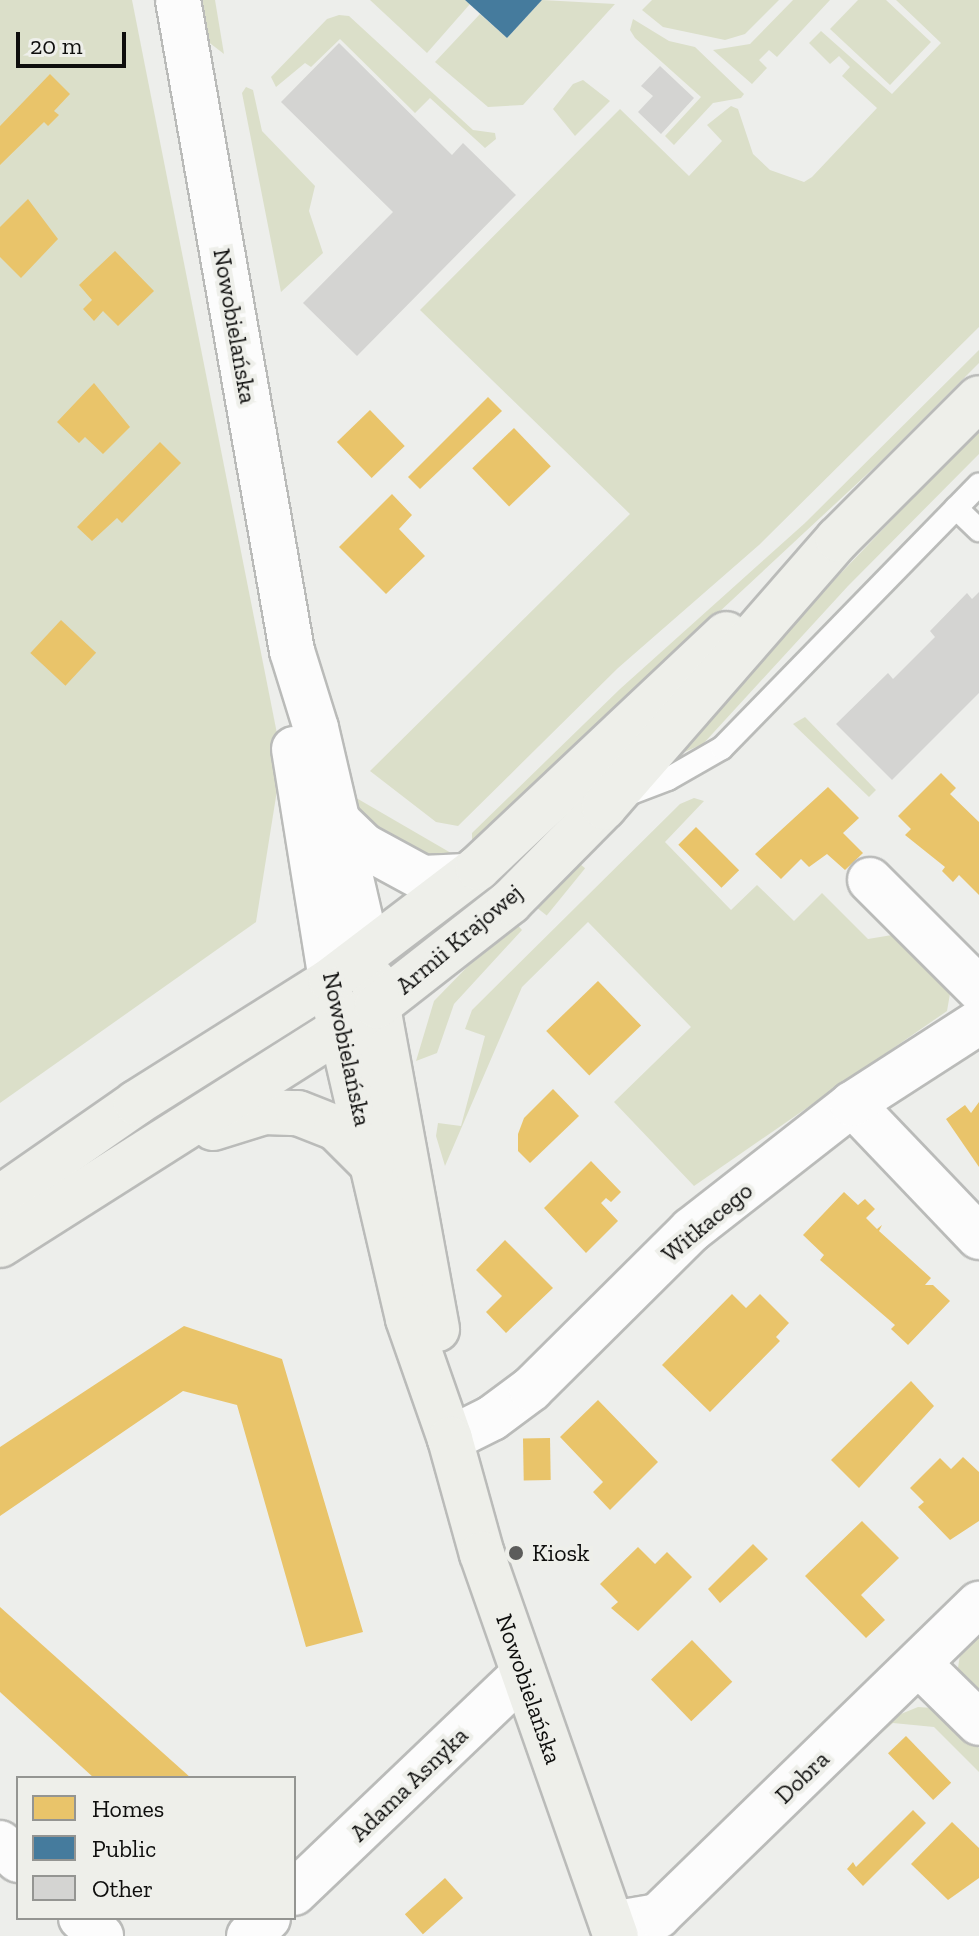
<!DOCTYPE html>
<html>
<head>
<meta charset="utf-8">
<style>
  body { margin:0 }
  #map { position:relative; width:979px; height:1936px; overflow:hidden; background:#edeeeb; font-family:"Zilla Slab",serif }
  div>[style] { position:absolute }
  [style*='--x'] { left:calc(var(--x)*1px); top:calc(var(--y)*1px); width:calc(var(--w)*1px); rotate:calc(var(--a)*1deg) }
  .green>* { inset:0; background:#dbdfc9; transform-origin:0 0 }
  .homes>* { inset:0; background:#e9c46a; transform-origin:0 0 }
  .public>* { inset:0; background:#457b9d }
  .building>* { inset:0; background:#d4d4d2 }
  .roads { filter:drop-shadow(2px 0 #babbb9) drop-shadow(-2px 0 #babbb9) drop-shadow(0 2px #babbb9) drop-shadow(0 -2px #babbb9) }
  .lane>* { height:22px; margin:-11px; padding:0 11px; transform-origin:11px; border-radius:11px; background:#fcfcfc }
  .street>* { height:44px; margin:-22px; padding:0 22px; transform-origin:22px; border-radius:22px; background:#fcfcfc }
  .secondary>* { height:44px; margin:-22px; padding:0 22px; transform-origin:22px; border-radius:22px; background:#eeefea }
  .dots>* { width:22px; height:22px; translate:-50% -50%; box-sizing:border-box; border:4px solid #eeefea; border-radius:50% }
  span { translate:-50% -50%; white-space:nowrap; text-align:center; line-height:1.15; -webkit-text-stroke:8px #eeefea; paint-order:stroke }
  .street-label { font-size:24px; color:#0e0e0d }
  .poi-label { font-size:24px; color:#0e0e0d }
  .left { translate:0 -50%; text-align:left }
  .legend { position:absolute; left:16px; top:1776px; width:280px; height:144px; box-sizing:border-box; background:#eeefea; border:2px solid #949592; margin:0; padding:10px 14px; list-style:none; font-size:24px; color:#0e0e0d }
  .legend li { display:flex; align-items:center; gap:16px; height:40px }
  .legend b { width:40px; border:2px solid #949592 }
  .scale { position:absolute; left:16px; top:32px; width:110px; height:36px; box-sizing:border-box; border:4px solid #0e0e0d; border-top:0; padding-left:10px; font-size:24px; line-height:28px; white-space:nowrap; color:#0e0e0d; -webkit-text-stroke:6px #eeefea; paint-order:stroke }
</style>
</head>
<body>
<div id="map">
  <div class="green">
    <i style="clip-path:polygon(0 0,132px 0,282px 759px,256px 922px,0 1103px)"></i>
    <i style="clip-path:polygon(195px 0,215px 0,224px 54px,202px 37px)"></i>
    <i style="clip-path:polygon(370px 0,465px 0,470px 4px,427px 53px)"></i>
    <i style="clip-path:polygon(542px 0,615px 4px,523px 105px,488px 107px,435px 62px,480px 14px,507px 38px)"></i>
    <i style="clip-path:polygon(652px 0,779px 0,745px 34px,725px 40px,663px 27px,642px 10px)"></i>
    <i style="clip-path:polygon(793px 0,830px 0,777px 57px,769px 50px,759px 60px,767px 68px,752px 84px,713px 50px,750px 44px)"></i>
    <i style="clip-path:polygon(858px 0,886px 0,931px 42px,890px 85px,830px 29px)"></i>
    <i style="clip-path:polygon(896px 0,979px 0,979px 327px,759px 545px,618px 668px,458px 826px,436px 822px,370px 771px,630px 514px,420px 310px,620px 109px,689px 176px,722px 141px,707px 125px,731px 106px,738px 109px,753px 154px,770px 170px,804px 182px,812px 177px,877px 108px,842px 76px,850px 67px,839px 56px,830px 64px,809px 43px,821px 31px,892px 94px,941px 43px)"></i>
    <i style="clip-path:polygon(339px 15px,349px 16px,473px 130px,495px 133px,496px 139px,485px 148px,430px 98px,415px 113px,340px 39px,311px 67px,305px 63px,276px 87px,271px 77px,327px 19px)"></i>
    <i style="clip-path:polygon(633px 19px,669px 41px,695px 47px,744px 94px,741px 98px,713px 103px,674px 145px,665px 136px,701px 97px,635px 38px,630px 30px)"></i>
    <i style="clip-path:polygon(583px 80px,610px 101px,575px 136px,553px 109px,573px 84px)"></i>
    <i style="clip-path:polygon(246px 87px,253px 90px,262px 131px,315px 186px,309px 211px,323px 253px,281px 292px,242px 93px)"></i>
    <i style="clip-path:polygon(979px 350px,979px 363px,878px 464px,472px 842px,472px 833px,620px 689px,805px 523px)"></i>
    <i style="clip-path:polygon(979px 429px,979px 454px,848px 586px,703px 744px,673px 757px,773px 644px)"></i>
    <i style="clip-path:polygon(805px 717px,876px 790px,869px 797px,793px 724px)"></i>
    <i style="clip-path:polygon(694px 798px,704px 801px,665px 842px,731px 910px,757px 885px,794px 921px,822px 893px,868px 939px,898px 934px,951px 988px,947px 1011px,694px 1186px,614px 1102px,691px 1027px,588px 922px,522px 987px,445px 1166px,436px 1136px,438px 1123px,461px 1126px,485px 1036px,465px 1029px,472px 1010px,680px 804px)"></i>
    <i style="clip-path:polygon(358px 799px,451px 853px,448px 856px,423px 857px,383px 845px,352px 803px)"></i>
    <i style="left:575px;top:860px;width:13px;height:61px;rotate:39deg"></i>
    <i style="clip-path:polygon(513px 920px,522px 930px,454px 1004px,437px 1053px,416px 1061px,434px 1001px)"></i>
    <i style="clip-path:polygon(979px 1629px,979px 1697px,958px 1668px,961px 1648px)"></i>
    <i style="clip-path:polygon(918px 1707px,933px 1708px,949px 1717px,979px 1748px,979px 1772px,934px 1727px,893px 1723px,865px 1747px,896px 1716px)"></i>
  </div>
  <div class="homes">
    <i style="clip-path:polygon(50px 74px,70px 94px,54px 111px,59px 115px,48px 126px,44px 122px,0 165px,0 126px)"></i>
    <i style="clip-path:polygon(28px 199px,58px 239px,21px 278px,0 257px,0 227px)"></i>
    <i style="clip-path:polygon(115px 251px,154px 291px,118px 326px,103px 311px,94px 321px,83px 309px,92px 300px,79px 285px)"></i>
    <i style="clip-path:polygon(94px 383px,130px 427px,103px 454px,85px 437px,79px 443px,57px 422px)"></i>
    <i style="clip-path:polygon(488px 397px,502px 411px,420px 489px,408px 477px)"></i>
    <i style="left:370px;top:410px;width:50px;height:46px;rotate:46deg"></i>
    <i style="left:514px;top:428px;width:53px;height:58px;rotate:46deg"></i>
    <i style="clip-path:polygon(160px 442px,181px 463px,122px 523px,117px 518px,92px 541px,77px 527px)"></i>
    <i style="clip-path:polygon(392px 494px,412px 515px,399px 529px,425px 556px,386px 594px,339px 547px)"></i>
    <i style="left:61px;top:620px;width:48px;height:45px;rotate:43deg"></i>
    <i style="clip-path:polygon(941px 773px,956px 788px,950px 794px,979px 822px,979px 895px,959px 875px,953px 882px,942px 871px,945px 867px,905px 835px,911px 829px,898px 816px)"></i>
    <i style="clip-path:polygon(828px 787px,859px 818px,843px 833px,863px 853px,845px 870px,827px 854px,809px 867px,801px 859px,781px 879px,755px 854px)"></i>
    <i style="left:696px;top:827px;width:61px;height:25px;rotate:45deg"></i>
    <i style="left:598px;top:981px;width:62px;height:72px;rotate:46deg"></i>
    <i style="clip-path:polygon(553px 1089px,579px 1116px,530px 1163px,518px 1151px,518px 1134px,524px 1118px)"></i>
    <i style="clip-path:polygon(979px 1102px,979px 1167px,946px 1119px,965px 1105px,971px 1113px)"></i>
    <i style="clip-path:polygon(591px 1161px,621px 1192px,611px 1202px,606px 1198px,601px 1203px,618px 1221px,586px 1253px,544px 1208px)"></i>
    <i style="clip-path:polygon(844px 1192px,858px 1205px,865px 1199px,875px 1209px,866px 1218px,877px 1229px,882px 1225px,879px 1231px,931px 1278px,925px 1285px,933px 1285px,950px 1301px,908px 1345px,891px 1329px,895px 1325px,820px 1260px,824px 1255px,803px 1235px)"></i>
    <i style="clip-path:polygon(505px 1240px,553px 1288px,506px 1333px,486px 1312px,502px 1296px,476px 1270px)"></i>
    <i style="clip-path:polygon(732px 1294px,746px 1308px,760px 1294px,789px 1323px,776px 1337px,780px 1341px,710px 1412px,662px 1365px)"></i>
    <i style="clip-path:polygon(184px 1326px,282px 1359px,363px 1632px,306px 1647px,237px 1405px,183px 1391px,0 1516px,0 1447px)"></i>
    <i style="clip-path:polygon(911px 1381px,934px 1406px,859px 1488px,831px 1460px)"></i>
    <i style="clip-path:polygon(598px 1400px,658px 1462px,610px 1510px,593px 1492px,603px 1482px,560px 1437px)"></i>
    <i style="left:550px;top:1438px;width:42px;height:27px;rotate:89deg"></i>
    <i style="clip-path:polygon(963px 1457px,979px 1472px,979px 1521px,950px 1540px,918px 1507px,924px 1502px,910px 1488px,940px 1458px,951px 1469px)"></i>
    <i style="clip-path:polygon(862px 1521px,899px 1558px,861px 1595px,885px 1620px,866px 1638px,805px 1576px)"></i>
    <i style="clip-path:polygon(753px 1544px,768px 1559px,720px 1603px,708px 1589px)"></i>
    <i style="clip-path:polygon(638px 1547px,655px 1564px,667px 1552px,692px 1577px,638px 1631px,611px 1608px,618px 1602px,600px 1584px)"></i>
    <i style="clip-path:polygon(0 1607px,191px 1778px,94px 1778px,0 1692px)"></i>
    <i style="left:692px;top:1640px;width:58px;height:57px;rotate:46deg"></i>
    <i style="left:906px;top:1736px;width:65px;height:25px;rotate:46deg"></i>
    <i style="clip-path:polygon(913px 1810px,926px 1823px,863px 1886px,847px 1869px,853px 1862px,856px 1867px)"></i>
    <i style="clip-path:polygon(952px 1822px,979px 1848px,979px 1878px,948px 1900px,911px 1864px)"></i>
    <i style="left:445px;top:1878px;width:27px;height:54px;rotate:48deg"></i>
  </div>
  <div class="public">
    <i style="clip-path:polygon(465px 0,542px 0,507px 38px)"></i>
  </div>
  <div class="building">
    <i style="clip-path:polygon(339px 43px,452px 155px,463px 143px,516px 195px,357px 356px,303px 303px,393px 212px,281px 102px)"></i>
    <i style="clip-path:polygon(660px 66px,694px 98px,661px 134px,638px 112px,653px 96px,641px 86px)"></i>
    <i style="clip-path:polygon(979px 592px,979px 693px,892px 780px,836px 724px,888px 673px,893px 679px,935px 637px,930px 631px,967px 593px,972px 599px)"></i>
  </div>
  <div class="roads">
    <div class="lane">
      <i style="--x:956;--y:508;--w:32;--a:44"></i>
      <i style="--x:626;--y:795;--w:45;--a:-20.9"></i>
      <i style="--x:668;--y:779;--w:62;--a:-29.9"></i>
      <i style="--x:722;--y:748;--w:368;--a:-45.7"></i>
    </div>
    <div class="street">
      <i style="--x:178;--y:0;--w:661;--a:80.07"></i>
      <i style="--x:292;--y:651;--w:81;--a:72.7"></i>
      <i style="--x:316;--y:728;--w:229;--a:76.9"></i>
      <i style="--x:294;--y:749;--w:234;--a:80.9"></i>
      <i style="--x:339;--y:822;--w:35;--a:44"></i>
      <i style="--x:364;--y:846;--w:67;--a:28.5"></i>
      <i style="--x:423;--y:878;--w:43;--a:-2.7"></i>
      <i style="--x:870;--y:880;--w:154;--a:45"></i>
      <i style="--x:852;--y:1104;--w:184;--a:46.3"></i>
      <i style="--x:450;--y:1439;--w:47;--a:-26.6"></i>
      <i style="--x:492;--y:1418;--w:49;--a:-36.6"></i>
      <i style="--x:531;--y:1389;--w:226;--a:-44.8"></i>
      <i style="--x:691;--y:1230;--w:204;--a:-38"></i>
      <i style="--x:852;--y:1104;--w:151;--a:-32.8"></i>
      <i style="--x:919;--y:1664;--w:84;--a:44.5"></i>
      <i style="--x:0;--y:1843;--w:25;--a:43"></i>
      <i style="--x:294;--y:1893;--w:317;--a:-43.7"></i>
      <i style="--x:81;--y:1918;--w:27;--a:42"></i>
      <i style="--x:612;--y:1924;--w:47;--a:-9.9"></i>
      <i style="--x:658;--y:1916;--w:448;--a:-44.2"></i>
      <i style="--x:249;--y:1936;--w:26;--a:-43"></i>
    </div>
    <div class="secondary">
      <i style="--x:373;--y:980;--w:355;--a:79.6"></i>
      <i style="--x:335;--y:1005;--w:322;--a:76.9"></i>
      <i style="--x:408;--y:1319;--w:127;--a:70.7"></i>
      <i style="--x:450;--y:1439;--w:119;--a:74.5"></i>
      <i style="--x:482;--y:1554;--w:405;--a:70.7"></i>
      <i style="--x:213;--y:1128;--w:53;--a:-17.4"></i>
      <i style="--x:264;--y:1112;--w:34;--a:2"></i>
      <i style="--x:298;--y:1113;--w:41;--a:21.5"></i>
      <i style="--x:336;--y:1128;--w:51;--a:45"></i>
      <i style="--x:0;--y:1198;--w:166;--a:-34.9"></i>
      <i style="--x:136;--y:1103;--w:231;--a:-32.2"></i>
      <i style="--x:331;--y:980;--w:185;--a:-37.3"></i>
      <i style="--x:478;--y:868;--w:341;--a:-43.3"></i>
      <i style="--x:0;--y:1245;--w:446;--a:-32.4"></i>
      <i style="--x:377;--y:1006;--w:169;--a:-38"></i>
      <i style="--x:510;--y:902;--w:134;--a:-45.3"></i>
      <i style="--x:604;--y:807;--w:356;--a:-48.9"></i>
      <i style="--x:838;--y:539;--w:199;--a:-45"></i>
    </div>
  </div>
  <div class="dots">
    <i style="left:516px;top:1553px;background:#5c5c5b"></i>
  </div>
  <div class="street-label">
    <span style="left:235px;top:326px;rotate:80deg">Nowobielańska</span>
    <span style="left:459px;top:939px;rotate:-40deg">Armii Krajowej</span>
    <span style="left:347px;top:1049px;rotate:78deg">Nowobielańska</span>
    <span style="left:707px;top:1222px;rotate:-40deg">Witkacego</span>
    <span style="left:529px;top:1689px;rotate:71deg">Nowobielańska</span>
    <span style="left:802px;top:1777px;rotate:-44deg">Dobra</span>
    <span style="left:409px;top:1784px;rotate:-44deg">Adama Asnyka</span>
  </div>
  <div class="poi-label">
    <span class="left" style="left:532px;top:1553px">Kiosk</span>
  </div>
  <ul class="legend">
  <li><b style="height:22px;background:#e9c46a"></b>Homes</li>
  <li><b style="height:22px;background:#457b9d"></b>Public</li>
  <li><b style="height:22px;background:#d4d4d2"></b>Other</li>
  </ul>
  <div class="scale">20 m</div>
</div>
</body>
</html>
